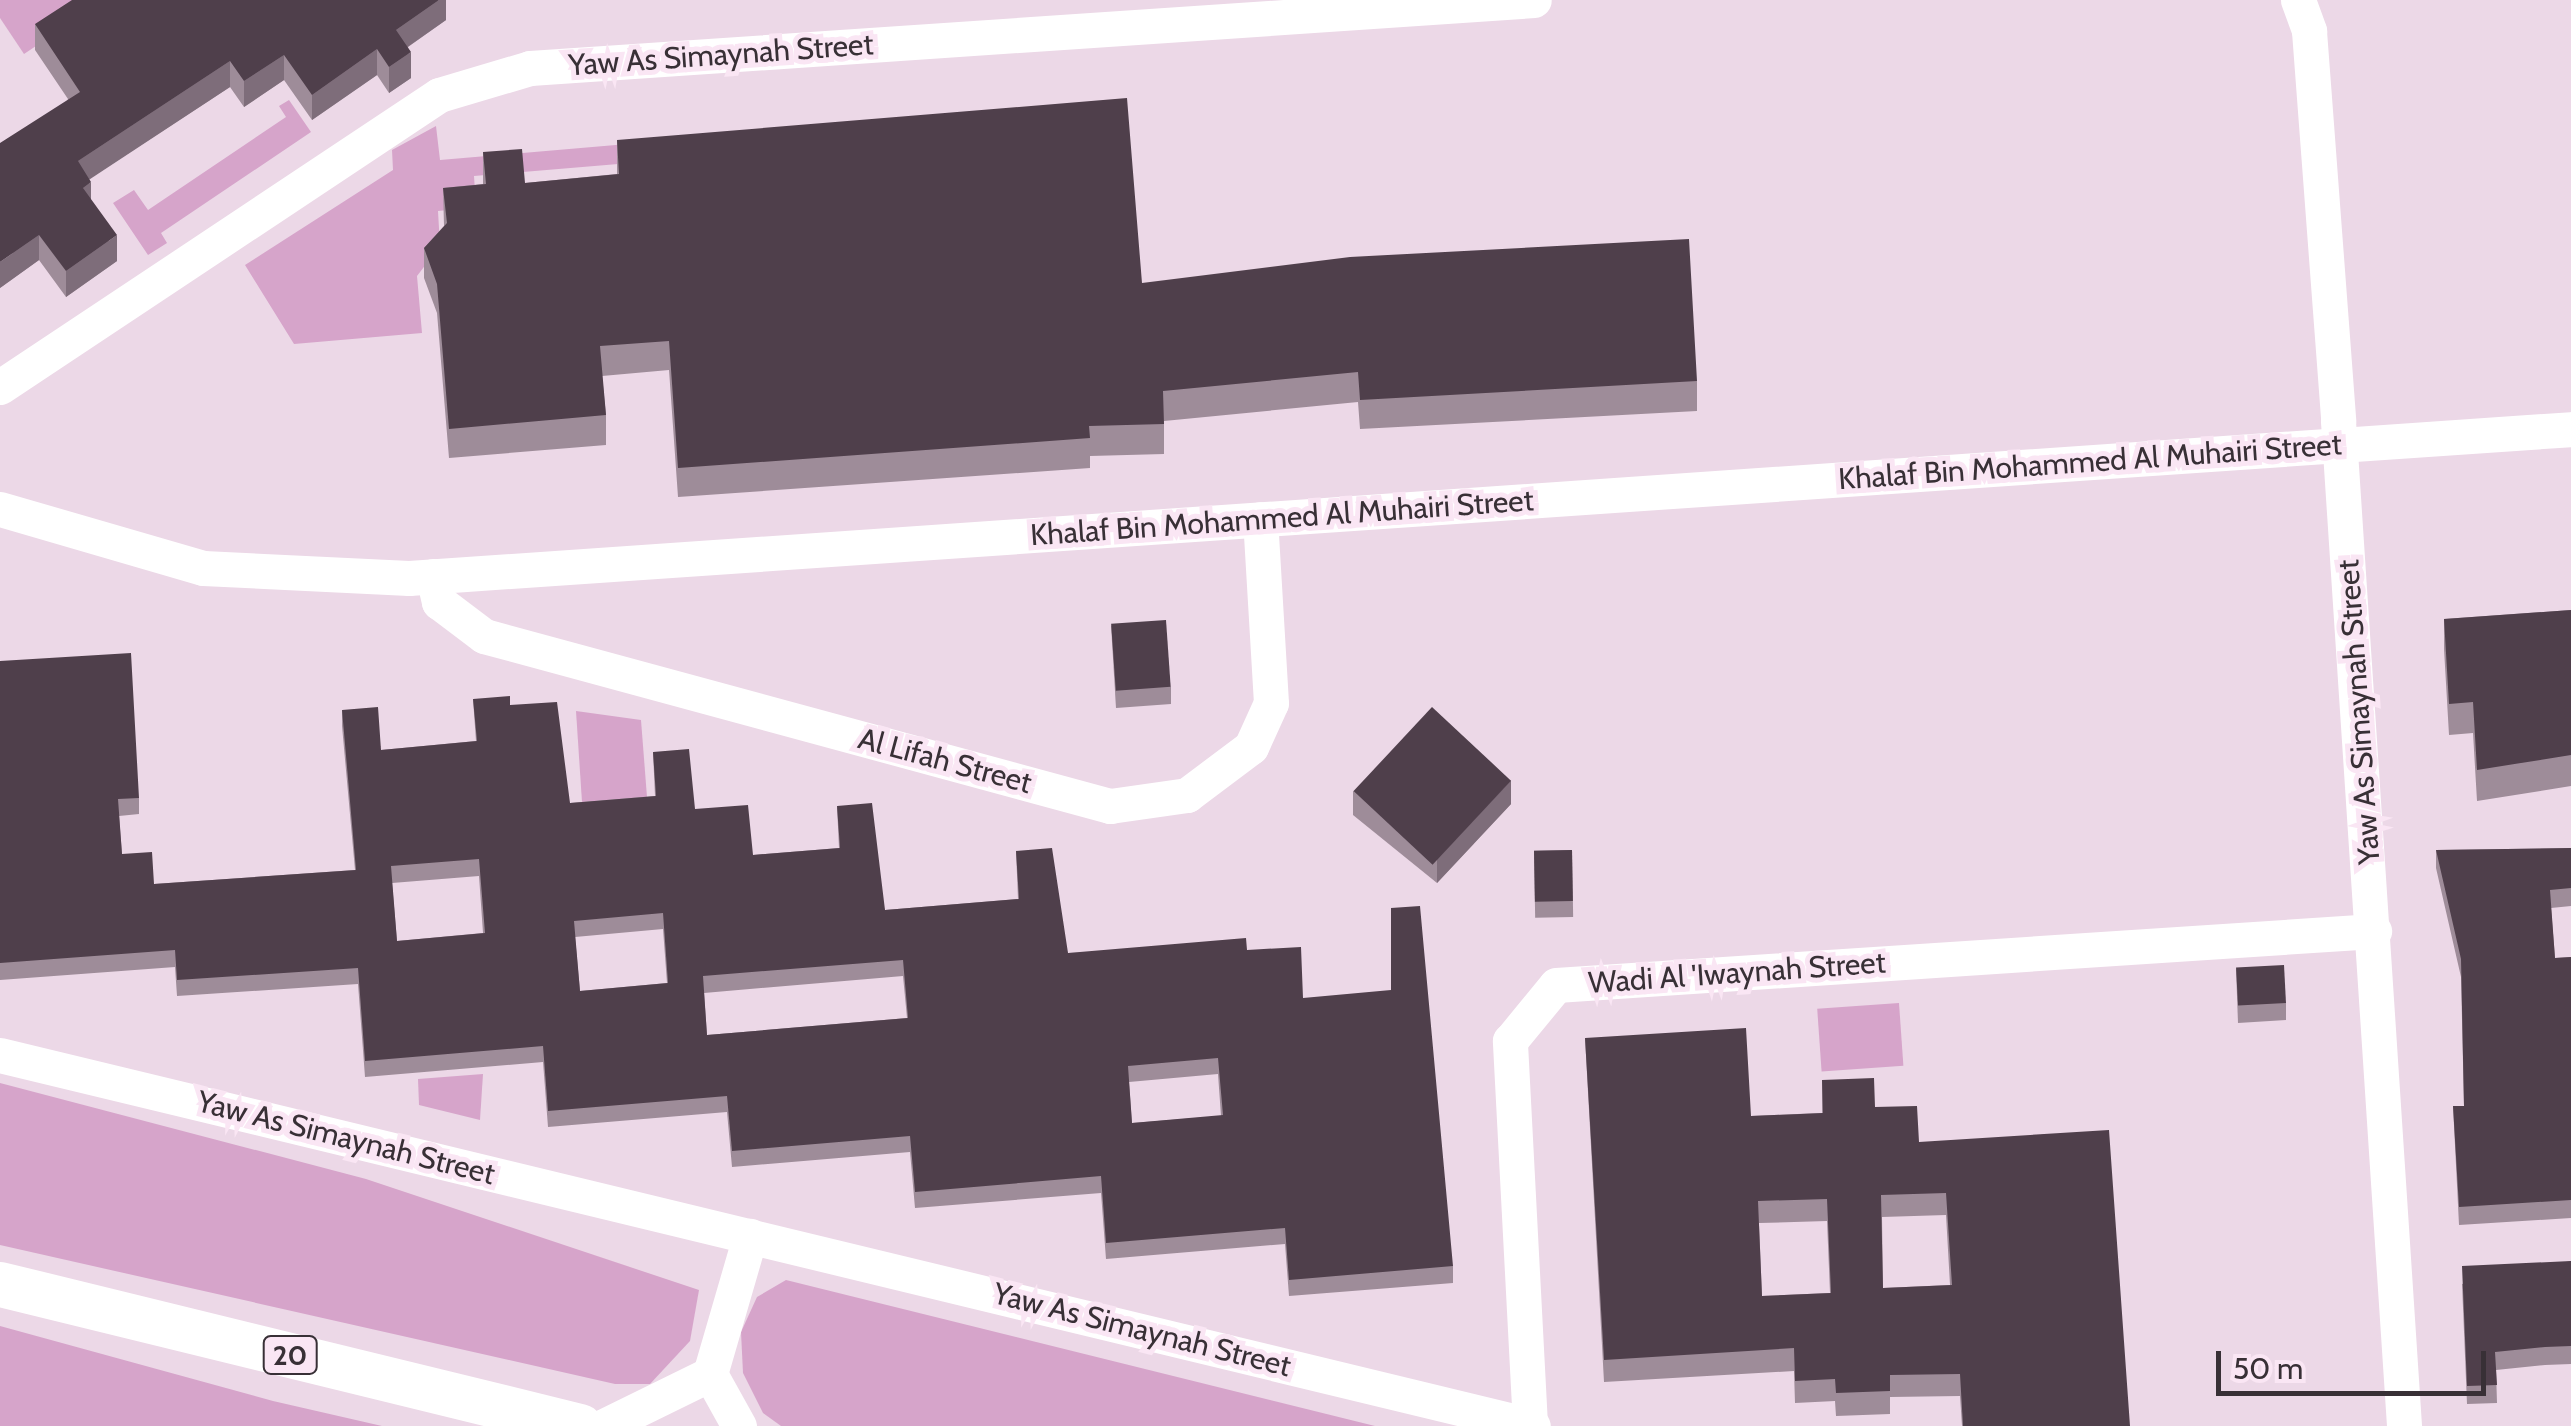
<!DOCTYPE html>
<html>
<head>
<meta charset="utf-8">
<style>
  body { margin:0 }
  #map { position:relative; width:2571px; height:1426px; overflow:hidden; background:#ecd8e7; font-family:Cabin,sans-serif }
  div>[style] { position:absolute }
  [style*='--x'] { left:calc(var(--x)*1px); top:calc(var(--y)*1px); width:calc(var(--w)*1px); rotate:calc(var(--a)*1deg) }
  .green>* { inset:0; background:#d6a4ca; transform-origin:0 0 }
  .minor>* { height:35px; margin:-17.5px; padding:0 17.5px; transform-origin:17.5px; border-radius:17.5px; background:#fff }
  .major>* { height:45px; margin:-22.5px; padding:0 22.5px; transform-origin:22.5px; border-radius:22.5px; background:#fff }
  .wall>* { inset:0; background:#9e8c99; transform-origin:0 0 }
  .shaded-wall>* { inset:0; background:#7e6d7a }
  .building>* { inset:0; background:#4f3f4b; transform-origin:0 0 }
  span { translate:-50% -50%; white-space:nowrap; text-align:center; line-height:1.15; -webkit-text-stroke:10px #fae6f4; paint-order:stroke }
  .shield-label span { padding:2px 8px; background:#fae6f4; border:2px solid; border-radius:8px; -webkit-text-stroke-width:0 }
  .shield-label { font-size:28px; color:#383036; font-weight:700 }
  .street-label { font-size:30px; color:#383036 }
  .scale { position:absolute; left:2216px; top:1351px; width:270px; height:45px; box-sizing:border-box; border:5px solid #383036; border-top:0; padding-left:12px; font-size:30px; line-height:35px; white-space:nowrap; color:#383036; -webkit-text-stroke:8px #fae6f4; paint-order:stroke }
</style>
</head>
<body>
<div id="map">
  <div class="green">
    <i style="clip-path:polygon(0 0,105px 0,24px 54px,0 18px)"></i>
    <i style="clip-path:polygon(289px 100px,311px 132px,161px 233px,167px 243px,148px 255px,113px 203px,134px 190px,148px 210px,286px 117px,279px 106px)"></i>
    <i style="clip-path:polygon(1091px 104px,1093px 124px,474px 176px,476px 207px,438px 211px,440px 246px,417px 276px,422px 333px,294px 344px,245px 265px,393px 170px,392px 150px,436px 126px,440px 160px)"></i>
    <i style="clip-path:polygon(576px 711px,641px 720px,647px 797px,582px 802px)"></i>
    <i style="left:1899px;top:1003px;width:63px;height:82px;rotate:86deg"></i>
    <i style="clip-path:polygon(483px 1074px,480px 1120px,419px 1105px,418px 1079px)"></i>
    <i style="clip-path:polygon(0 1083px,366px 1179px,699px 1290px,690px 1341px,650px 1384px,615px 1384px,0 1245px)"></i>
    <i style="clip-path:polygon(786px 1280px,1375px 1426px,781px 1426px,763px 1413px,743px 1373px,741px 1332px,757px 1297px)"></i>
    <i style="clip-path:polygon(0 1326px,273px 1401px,382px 1426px,0 1426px)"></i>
  </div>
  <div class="minor">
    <i style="--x:2298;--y:0;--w:33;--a:70"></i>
    <i style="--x:2309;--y:31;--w:391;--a:85.7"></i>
    <i style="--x:2338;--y:421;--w:1007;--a:86.24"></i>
    <i style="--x:0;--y:387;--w:527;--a:-33.63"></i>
    <i style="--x:439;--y:95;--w:95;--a:-16.5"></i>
    <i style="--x:530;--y:68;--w:1006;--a:-3.87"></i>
    <i style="--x:0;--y:509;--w:211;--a:16.2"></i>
    <i style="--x:203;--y:568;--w:206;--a:2.8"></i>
    <i style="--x:409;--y:578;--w:2167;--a:-3.94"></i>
    <i style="--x:433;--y:576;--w:27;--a:77"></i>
    <i style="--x:439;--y:602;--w:56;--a:37.1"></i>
    <i style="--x:484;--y:636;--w:649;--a:15.19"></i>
    <i style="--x:1110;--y:806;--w:78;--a:-8.1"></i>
    <i style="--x:1187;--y:795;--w:80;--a:-36.9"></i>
    <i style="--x:1251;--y:747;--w:48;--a:-65.6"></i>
    <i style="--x:1271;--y:703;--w:184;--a:-93.4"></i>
    <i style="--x:0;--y:1055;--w:1577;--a:13.6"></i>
    <i style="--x:1530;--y:1425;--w:385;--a:-93"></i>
    <i style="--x:1510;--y:1041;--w:72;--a:-50.6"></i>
    <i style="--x:1556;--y:985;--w:820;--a:-3.78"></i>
    <i style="--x:604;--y:1426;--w:118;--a:-26.1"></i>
    <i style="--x:739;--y:1426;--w:60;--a:-119.1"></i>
    <i style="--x:710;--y:1374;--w:144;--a:-73.8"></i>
  </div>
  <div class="major">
    <i style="--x:0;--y:1284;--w:597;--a:13.76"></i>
  </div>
  <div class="wall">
    <i style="clip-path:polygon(446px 0,446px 20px,408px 47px,411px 78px,389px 93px,377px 75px,312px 120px,284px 80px,244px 107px,230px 87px,89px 179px,91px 200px,117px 261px,66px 297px,39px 260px,0 288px,68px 99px,35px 50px,35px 24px)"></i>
    <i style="clip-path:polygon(617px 140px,1142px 283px,1697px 381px,1697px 411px,1360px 429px,1358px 402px,1164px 421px,1164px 454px,1090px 456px,1090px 468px,678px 497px,669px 370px,602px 376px,606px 415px,606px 445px,449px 458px,437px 313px,424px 278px,424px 248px,444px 226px,443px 188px,483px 184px,483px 152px,525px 183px,617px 174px)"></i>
    <i style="clip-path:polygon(2571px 610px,2571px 786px,2477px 801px,2473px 733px,2449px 735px,2444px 649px,2444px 619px)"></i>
    <i style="clip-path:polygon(1111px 625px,1171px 687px,1171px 704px,1116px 708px)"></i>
    <i style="clip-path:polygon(evenodd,0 661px,139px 798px,139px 814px,119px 816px,122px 854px,154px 884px,355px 870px,342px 726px,342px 710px,381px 750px,476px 741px,473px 699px,510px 705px,570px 803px,655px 796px,653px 752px,695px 809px,753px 855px,839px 848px,837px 806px,885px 910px,1018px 899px,1016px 851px,1068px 953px,1247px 950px,1303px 998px,1453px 1266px,1453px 1283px,1289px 1296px,1285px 1244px,1106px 1259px,1101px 1193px,915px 1208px,910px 1152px,732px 1167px,727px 1112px,548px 1127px,543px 1062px,365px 1077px,358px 984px,177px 996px,175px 967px,0 980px,0 661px,479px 876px,483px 933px,397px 941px,392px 883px,479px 876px,0 661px,663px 929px,667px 983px,580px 991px,575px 937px,663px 929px,0 661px,903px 976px,907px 1018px,707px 1035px,704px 993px,903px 976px,0 661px,1218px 1074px,1221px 1116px,1132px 1123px,1129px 1082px,1218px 1074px)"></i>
    <i style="clip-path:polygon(1353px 791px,1511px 804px,1437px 883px,1353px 815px)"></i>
    <i style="clip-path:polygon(2571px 848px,2571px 906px,2551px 908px,2555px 958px,2571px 957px,2571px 1218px,2459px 1225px,2453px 1106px,2464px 1106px,2461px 977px,2436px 868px,2436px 850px)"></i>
    <i style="left:1572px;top:850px;width:67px;height:38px;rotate:89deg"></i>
    <i style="clip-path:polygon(2236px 969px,2286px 1003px,2286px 1020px,2238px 1023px)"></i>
    <i style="clip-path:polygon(evenodd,1585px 1038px,1751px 1116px,1822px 1113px,1822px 1080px,1875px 1107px,1919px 1142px,2130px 1426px,1962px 1426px,1960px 1396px,1890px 1397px,1890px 1414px,1836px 1416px,1835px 1401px,1795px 1403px,1794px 1371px,1604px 1382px,1585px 1038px,1946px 1215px,1950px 1285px,1883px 1288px,1882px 1217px,1946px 1215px,1585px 1038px,1827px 1221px,1830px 1293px,1762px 1296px,1759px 1223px,1827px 1221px)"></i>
    <i style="clip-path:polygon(2571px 1261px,2571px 1364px,2545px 1365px,2496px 1370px,2497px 1403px,2467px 1404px,2462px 1284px)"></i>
  </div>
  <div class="shaded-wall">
    <i style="clip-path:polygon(439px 0,446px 0,446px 20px,396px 55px,396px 30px)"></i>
    <i style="clip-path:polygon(377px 49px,377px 75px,312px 120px,312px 95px)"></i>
    <i style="clip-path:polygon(411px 52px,411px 78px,389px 93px,389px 67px)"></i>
    <i style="clip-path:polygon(284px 55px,284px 80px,244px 107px,244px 81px)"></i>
    <i style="clip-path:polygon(230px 61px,230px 87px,78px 187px,78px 161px)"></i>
    <i style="clip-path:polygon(91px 182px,91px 208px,83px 188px)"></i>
    <i style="clip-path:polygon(39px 235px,39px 260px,0 288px,0 262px)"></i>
    <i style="clip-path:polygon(117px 235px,117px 261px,66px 297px,66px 271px)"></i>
    <i style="clip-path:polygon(1511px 780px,1511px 804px,1437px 883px,1437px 859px)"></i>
  </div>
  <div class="building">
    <i style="clip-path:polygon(72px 0,439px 0,396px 30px,411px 52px,389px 67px,377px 49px,312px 95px,284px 55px,244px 81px,230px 61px,78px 161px,91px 182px,83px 188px,117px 235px,66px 271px,39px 235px,0 262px,0 143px,80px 92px,35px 24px)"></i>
    <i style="clip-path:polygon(1127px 98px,1142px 283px,1350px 257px,1689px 239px,1697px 381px,1360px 400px,1358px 372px,1163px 391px,1164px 424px,1089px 426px,1090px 438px,678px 468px,669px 341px,600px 346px,606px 415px,449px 429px,437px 284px,424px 248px,447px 223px,443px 188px,486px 184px,483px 152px,522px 149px,525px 183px,619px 174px,617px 140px)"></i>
    <i style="clip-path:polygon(2571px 610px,2571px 755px,2477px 770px,2473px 702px,2449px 704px,2444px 619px)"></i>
    <i style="left:1166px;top:620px;width:67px;height:55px;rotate:86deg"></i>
    <i style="clip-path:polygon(evenodd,131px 653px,139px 798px,118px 799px,122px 854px,152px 852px,154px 884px,356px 870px,342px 710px,378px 707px,381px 750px,477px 741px,473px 699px,510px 696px,510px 705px,557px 702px,570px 803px,656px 796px,653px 752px,689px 749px,695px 809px,748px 805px,753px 855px,840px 848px,837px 806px,872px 803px,885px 910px,1019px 899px,1016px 851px,1052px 848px,1068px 953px,1246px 938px,1247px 950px,1301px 947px,1303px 998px,1391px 990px,1391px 908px,1420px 906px,1453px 1266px,1289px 1280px,1285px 1228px,1106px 1243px,1101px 1176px,915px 1192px,910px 1136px,732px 1151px,727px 1096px,548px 1111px,543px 1046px,365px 1061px,358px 968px,177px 980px,175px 950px,0 963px,0 661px,131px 653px,479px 859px,485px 933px,397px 941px,391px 866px,479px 859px,131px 653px,663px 913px,668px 983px,580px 991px,574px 921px,663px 913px,131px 653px,903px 960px,908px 1018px,707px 1035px,703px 976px,903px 960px,131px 653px,1218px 1058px,1223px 1115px,1132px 1123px,1128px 1066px,1218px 1058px)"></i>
    <i style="left:1432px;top:707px;width:108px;height:115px;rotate:43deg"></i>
    <i style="clip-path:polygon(2571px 848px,2571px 888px,2550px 890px,2555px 958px,2571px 957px,2571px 1200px,2459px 1207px,2453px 1106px,2464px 1106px,2461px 959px,2436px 850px)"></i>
    <i style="left:1572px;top:850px;width:51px;height:38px;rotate:89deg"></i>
    <i style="left:2284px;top:965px;width:38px;height:48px;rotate:87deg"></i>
    <i style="clip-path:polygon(evenodd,1746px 1028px,1751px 1116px,1823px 1113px,1822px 1080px,1874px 1078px,1875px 1107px,1917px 1106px,1919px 1142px,2109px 1130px,2130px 1426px,1963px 1426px,1960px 1374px,1890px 1375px,1890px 1391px,1836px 1393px,1835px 1379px,1795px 1381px,1794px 1348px,1604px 1360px,1585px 1038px,1746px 1028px,1946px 1193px,1952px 1285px,1883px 1288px,1881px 1195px,1946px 1193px,1746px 1028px,1827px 1199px,1831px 1293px,1762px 1296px,1758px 1201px,1827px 1199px)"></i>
    <i style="clip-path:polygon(2571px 1261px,2571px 1346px,2545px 1347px,2495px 1352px,2497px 1385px,2467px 1386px,2462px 1266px)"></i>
  </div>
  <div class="shield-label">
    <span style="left:290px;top:1355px">20</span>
  </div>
  <div class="street-label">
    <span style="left:721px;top:55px;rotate:-4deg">Yaw As Simaynah Street</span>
    <span style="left:2090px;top:462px;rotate:-4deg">Khalaf Bin Mohammed Al Muhairi Street</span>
    <span style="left:1282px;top:518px;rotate:-4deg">Khalaf Bin Mohammed Al Muhairi Street</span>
    <span style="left:2359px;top:712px;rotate:-94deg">Yaw As Simaynah Street</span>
    <span style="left:945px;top:761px;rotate:15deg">Al Lifah Street</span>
    <span style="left:1737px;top:973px;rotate:-4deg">Wadi Al 'Iwaynah Street</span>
    <span style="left:346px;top:1138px;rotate:14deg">Yaw As Simaynah Street</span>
    <span style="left:1142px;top:1330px;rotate:14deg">Yaw As Simaynah Street</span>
  </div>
  <div class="scale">50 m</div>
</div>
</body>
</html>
